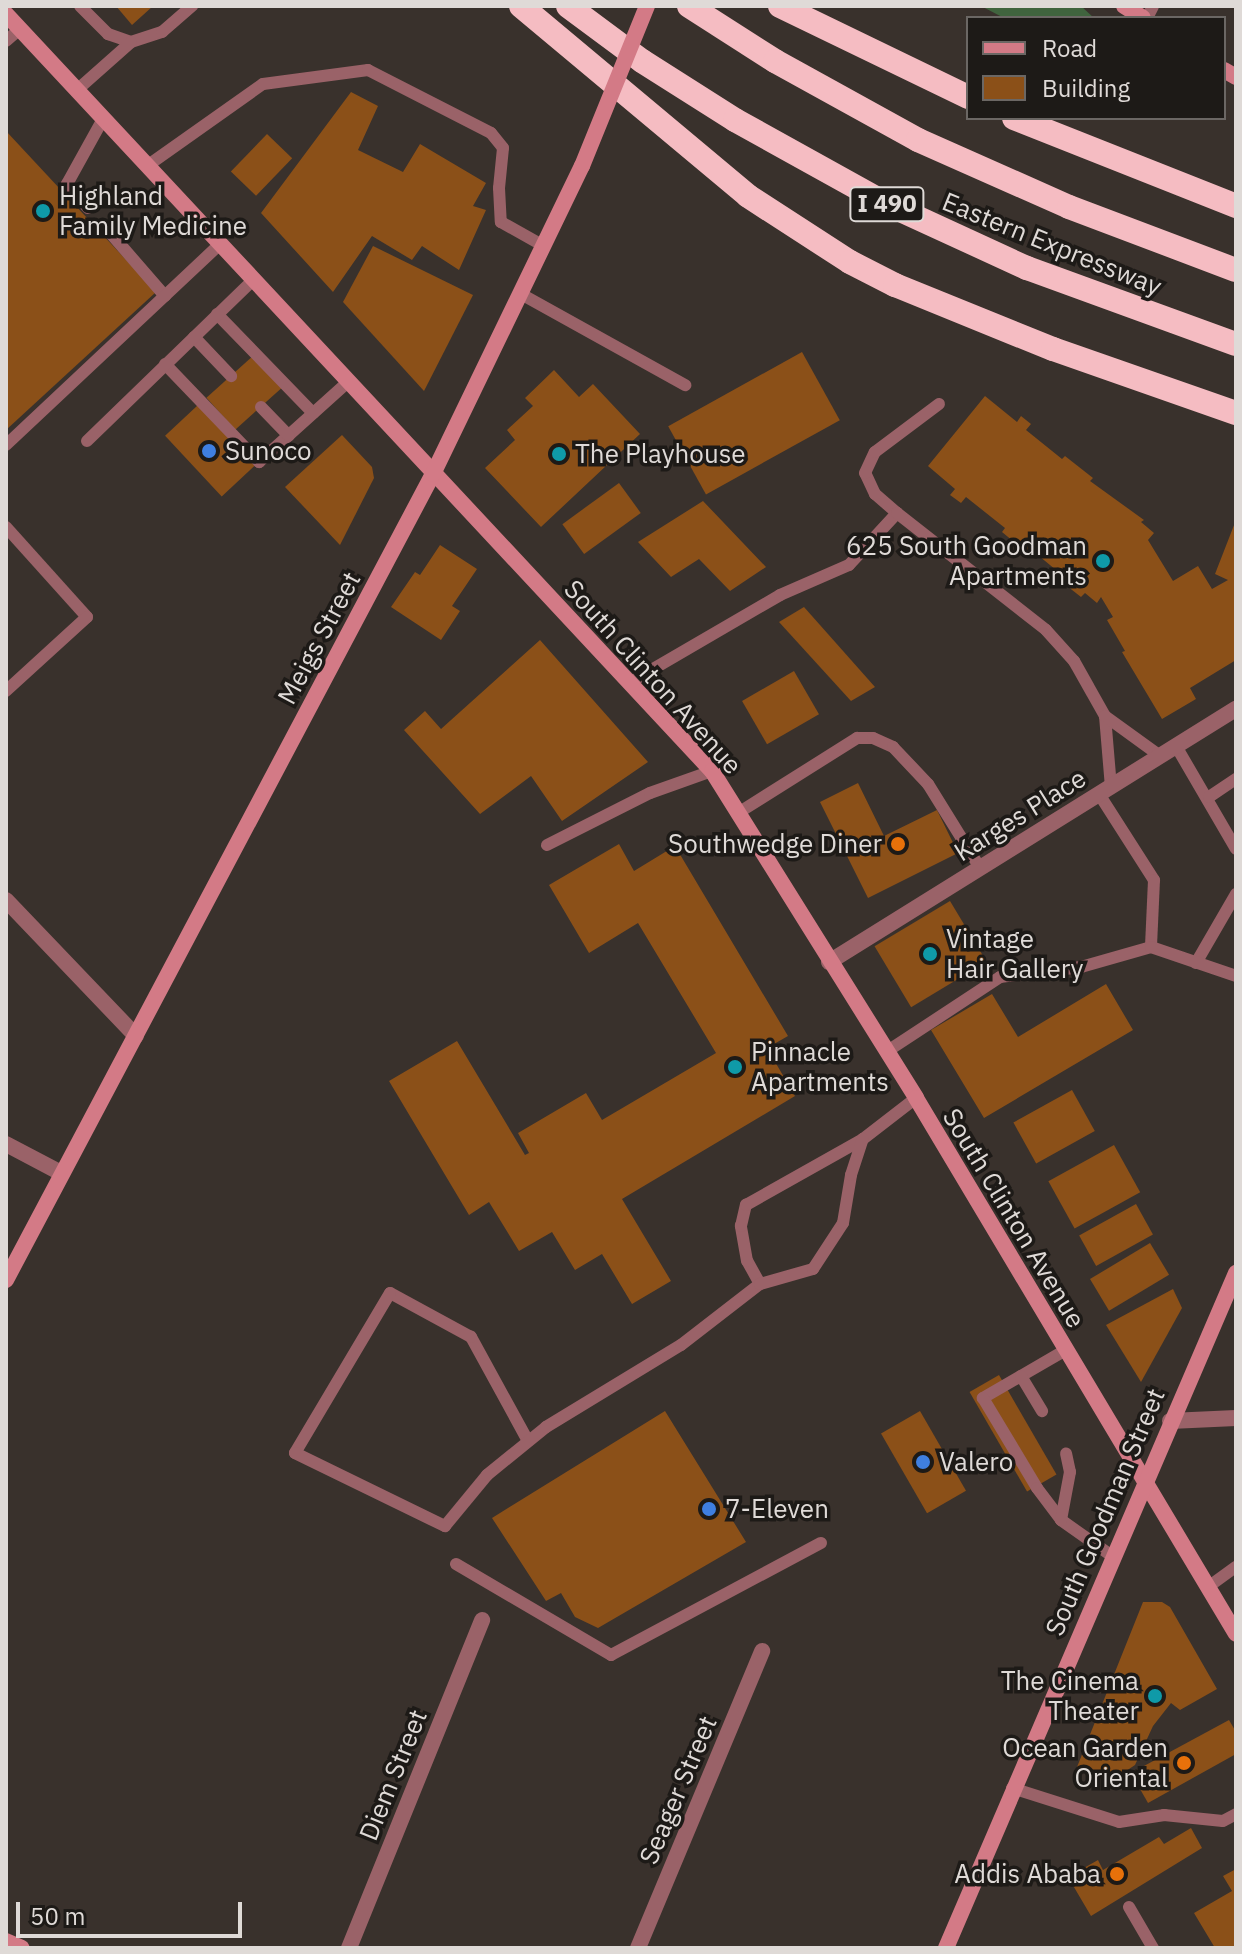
<!DOCTYPE html>
<html>
<head>
<meta charset="utf-8">
<style>
  body { margin:0 }
  #map { position:relative; width:1242px; height:1954px; overflow:hidden; background:#39312c; font-family:"IBM Plex Sans",sans-serif }
  div>[style] { position:absolute }
  [style*='--x'] { left:calc(var(--x)*1px); top:calc(var(--y)*1px); width:calc(var(--w)*1px); rotate:calc(var(--a)*1deg) }
  .green>* { inset:0; background:#40643e }
  .building>* { inset:0; background:#8b5018; transform-origin:0 0 }
  .lane>* { height:12px; margin:-6px; padding:0 6px; transform-origin:6px; border-radius:6px; background:#9a6268 }
  .street>* { height:16px; margin:-8px; padding:0 8px; transform-origin:8px; border-radius:8px; background:#9a6268 }
  .secondary>* { height:16px; margin:-8px; padding:0 8px; transform-origin:8px; border-radius:8px; background:#d37a86 }
  .highway>* { height:24px; margin:-12px; padding:0 12px; transform-origin:12px; border-radius:12px; background:#f5bcc2 }
  .secondary-bridge>* { height:16px; margin:-8px; padding:0 8px; transform-origin:8px; border-radius:8px; background:#d37a86 }
  .dots>* { width:22px; height:22px; translate:-50% -50%; box-sizing:border-box; border:4px solid #1d1a17; border-radius:50% }
  span { translate:-50% -50%; white-space:nowrap; text-align:center; line-height:1.15; -webkit-text-stroke:7px #1d1a17; paint-order:stroke }
  .shield-label span { padding:2px 6px; background:#1d1a17; border:2px solid; border-radius:6px; -webkit-text-stroke-width:0 }
  .shield-label { font-size:24px; color:#dfdad7; font-weight:700 }
  .poi-label { font-size:26px; color:#dfdad7 }
  .left { translate:0 -50%; text-align:left }
  .right { translate:-100% -50%; text-align:right }
  .street-label { font-size:26px; color:#dfdad7 }
  .frame { position:absolute; inset:0; border:8px solid #dfdad7; pointer-events:none }
  .legend { position:absolute; left:966px; top:16px; width:260px; height:104px; box-sizing:border-box; background:#1d1a17; border:2px solid #6b6764; margin:0; padding:10px 14px; list-style:none; font-size:24px; color:#dfdad7 }
  .legend li { display:flex; align-items:center; gap:16px; height:40px }
  .legend b { width:40px; border:2px solid #6b6764 }
  .scale { position:absolute; left:16px; top:1902px; width:226px; height:36px; box-sizing:border-box; border:4px solid #dfdad7; border-top:0; padding-left:10px; font-size:24px; line-height:28px; white-space:nowrap; color:#dfdad7; -webkit-text-stroke:6px #1d1a17; paint-order:stroke }
</style>
</head>
<body>
<div id="map">
  <div class="green">
    <i style="clip-path:polygon(981px 6px,1081px 6px,1094px 18px,1004px 18px)"></i>
  </div>
  <div class="building">
    <i style="clip-path:polygon(116px 6px,153px 6px,132px 25px)"></i>
    <i style="clip-path:polygon(351px 92px,378px 106px,358px 150px,403px 172px,420px 144px,486px 183px,473px 206px,486px 210px,459px 270px,422px 246px,412px 260px,372px 236px,333px 292px,261px 213px)"></i>
    <i style="clip-path:polygon(6px 131px,156px 292px,6px 430px)"></i>
    <i style="left:267px;top:134px;width:35px;height:52px;rotate:44deg"></i>
    <i style="clip-path:polygon(373px 246px,473px 295px,424px 391px,343px 302px)"></i>
    <i style="left:802px;top:352px;width:78px;height:153px;rotate:61deg"></i>
    <i style="left:254px;top:355px;width:43px;height:64px;rotate:48deg"></i>
    <i style="clip-path:polygon(554px 370px,579px 397px,593px 384px,640px 434px,541px 527px,485px 468px,515px 440px,507px 430px,533px 406px,525px 398px)"></i>
    <i style="clip-path:polygon(985px 396px,1017px 422px,1021px 416px,1031px 424px,1026px 430px,1062px 459px,1065px 456px,1093px 478px,1090px 481px,1144px 520px,1141px 522px,1154px 533px,1148px 540px,1173px 581px,1198px 566px,1212px 589px,1228px 580px,1215px 574px,1236px 520px,1236px 660px,1190px 688px,1196px 699px,1162px 719px,1122px 652px,1125px 651px,1107px 620px,1113px 617px,1101px 597px,1097px 603px,1085px 593px,1081px 597px,1053px 575px,1056px 570px,1033px 551px,1030px 555px,1002px 532px,1005px 528px,966px 497px,961px 503px,950px 495px,955px 489px,928px 466px)"></i>
    <i style="left:198px;top:405px;width:83px;height:45px;rotate:47deg"></i>
    <i style="clip-path:polygon(342px 435px,372px 467px,374px 478px,340px 545px,285px 487px)"></i>
    <i style="left:619px;top:483px;width:37px;height:70px;rotate:54deg"></i>
    <i style="clip-path:polygon(703px 501px,766px 567px,730px 591px,699px 559px,671px 577px,638px 542px)"></i>
    <i style="clip-path:polygon(440px 545px,477px 569px,452px 606px,460px 611px,441px 640px,391px 607px,415px 572px,420px 575px)"></i>
    <i style="clip-path:polygon(804px 607px,875px 687px,851px 701px,779px 622px)"></i>
    <i style="clip-path:polygon(540px 640px,648px 762px,562px 821px,531px 776px,480px 814px,404px 730px,425px 711px,441px 729px)"></i>
    <i style="left:794px;top:671px;width:50px;height:60px;rotate:60deg"></i>
    <i style="clip-path:polygon(858px 783px,884px 836px,937px 810px,958px 853px,868px 898px,820px 802px)"></i>
    <i style="clip-path:polygon(619px 844px,634px 871px,675px 846px,788px 1036px,767px 1048px,795px 1096px,622px 1199px,671px 1281px,632px 1304px,602px 1254px,575px 1270px,552px 1232px,519px 1251px,489px 1202px,469px 1215px,389px 1081px,457px 1041px,525px 1155px,529px 1153px,518px 1133px,586px 1093px,602px 1120px,716px 1053px,638px 923px,589px 953px,549px 885px)"></i>
    <i style="left:950px;top:901px;width:71px;height:88px;rotate:59deg"></i>
    <i style="clip-path:polygon(1106px 984px,1133px 1030px,984px 1118px,931px 1030px,992px 994px,1018px 1037px)"></i>
    <i style="left:1072px;top:1090px;width:47px;height:67px;rotate:61deg"></i>
    <i style="left:1114px;top:1145px;width:54px;height:75px;rotate:61deg"></i>
    <i style="left:1136px;top:1204px;width:35px;height:65px;rotate:61deg"></i>
    <i style="left:1150px;top:1243px;width:37px;height:70px;rotate:59deg"></i>
    <i style="clip-path:polygon(1173px 1289px,1182px 1308px,1141px 1382px,1106px 1325px)"></i>
    <i style="left:999px;top:1375px;width:115px;height:34px;rotate:60deg"></i>
    <i style="clip-path:polygon(665px 1411px,746px 1542px,598px 1628px,575px 1617px,561px 1593px,546px 1601px,492px 1518px)"></i>
    <i style="left:920px;top:1411px;width:92px;height:45px;rotate:60deg"></i>
    <i style="clip-path:polygon(1143px 1602px,1162px 1602px,1170px 1607px,1217px 1689px,1180px 1710px,1171px 1703px,1153px 1726px,1135px 1765px,1111px 1781px,1077px 1767px)"></i>
    <i style="clip-path:polygon(1229px 1720px,1236px 1732px,1236px 1754px,1148px 1803px,1131px 1773px)"></i>
    <i style="clip-path:polygon(1191px 1828px,1202px 1848px,1091px 1916px,1068px 1877px,1098px 1860px,1103px 1870px,1159px 1837px,1164px 1844px)"></i>
    <i style="clip-path:polygon(1236px 1869px,1236px 1948px,1215px 1948px,1194px 1913px,1232px 1891px,1223px 1876px)"></i>
  </div>
  <div class="lane">
    <i style="--x:80;--y:6;--w:40;--a:45"></i>
    <i style="--x:108;--y:34;--w:24;--a:19"></i>
    <i style="--x:131;--y:42;--w:33;--a:-18"></i>
    <i style="--x:162;--y:32;--w:40;--a:-41"></i>
    <i style="--x:1147;--y:18;--w:13;--a:-63"></i>
    <i style="--x:6;--y:41;--w:18;--a:-41"></i>
    <i style="--x:77;--y:90;--w:72;--a:-41.6"></i>
    <i style="--x:147;--y:166;--w:142;--a:-35.3"></i>
    <i style="--x:263;--y:84;--w:106;--a:-7.6"></i>
    <i style="--x:368;--y:70;--w:138;--a:27.1"></i>
    <i style="--x:491;--y:133;--w:19;--a:51"></i>
    <i style="--x:503;--y:148;--w:40;--a:95.7"></i>
    <i style="--x:499;--y:188;--w:34;--a:87"></i>
    <i style="--x:501;--y:222;--w:49;--a:29.2"></i>
    <i style="--x:88;--y:208;--w:32;--a:-131"></i>
    <i style="--x:67;--y:184;--w:74;--a:-61"></i>
    <i style="--x:106;--y:228;--w:90;--a:49.1"></i>
    <i style="--x:521;--y:294;--w:188;--a:29"></i>
    <i style="--x:217;--y:314;--w:138;--a:45.9"></i>
    <i style="--x:194;--y:337;--w:54;--a:46.5"></i>
    <i style="--x:165;--y:364;--w:136;--a:46.2"></i>
    <i style="--x:259;--y:462;--w:120;--a:-42"></i>
    <i style="--x:261;--y:407;--w:40;--a:46"></i>
    <i style="--x:87;--y:441;--w:231;--a:-44.1"></i>
    <i style="--x:6;--y:445;--w:294;--a:-43.2"></i>
    <i style="--x:897;--y:513;--w:29;--a:-139"></i>
    <i style="--x:875;--y:494;--w:23;--a:-115"></i>
    <i style="--x:865;--y:473;--w:23;--a:-65"></i>
    <i style="--x:875;--y:452;--w:80;--a:-36.9"></i>
    <i style="--x:6;--y:527;--w:121;--a:48"></i>
    <i style="--x:87;--y:617;--w:110;--a:137.6"></i>
    <i style="--x:629;--y:683;--w:175;--a:-30.2"></i>
    <i style="--x:780;--y:595;--w:75;--a:-23.5"></i>
    <i style="--x:849;--y:565;--w:71;--a:-47.3"></i>
    <i style="--x:897;--y:513;--w:189;--a:38.1"></i>
    <i style="--x:1046;--y:630;--w:42;--a:47.9"></i>
    <i style="--x:1074;--y:661;--w:63;--a:60.6"></i>
    <i style="--x:1105;--y:716;--w:71;--a:85.2"></i>
    <i style="--x:1105;--y:716;--w:68;--a:36"></i>
    <i style="--x:1176;--y:746;--w:119;--a:59.8"></i>
    <i style="--x:1099;--y:794;--w:102;--a:57.4"></i>
    <i style="--x:1154;--y:880;--w:67;--a:92.6"></i>
    <i style="--x:1209;--y:797;--w:32;--a:-34"></i>
    <i style="--x:738;--y:813;--w:141;--a:-32.2"></i>
    <i style="--x:857;--y:738;--w:16;--a:0"></i>
    <i style="--x:873;--y:738;--w:22;--a:24"></i>
    <i style="--x:893;--y:747;--w:51;--a:46.6"></i>
    <i style="--x:928;--y:784;--w:99;--a:58.2"></i>
    <i style="--x:547;--y:845;--w:115;--a:-26.8"></i>
    <i style="--x:650;--y:793;--w:66;--a:-19.5"></i>
    <i style="--x:1196;--y:963;--w:80;--a:-59.9"></i>
    <i style="--x:886;--y:1052;--w:136;--a:-33.3"></i>
    <i style="--x:1000;--y:977;--w:82;--a:-7"></i>
    <i style="--x:1081;--y:967;--w:73;--a:-15.9"></i>
    <i style="--x:1151;--y:947;--w:90;--a:18.8"></i>
    <i style="--x:760;--y:1284;--w:26;--a:-119"></i>
    <i style="--x:747;--y:1261;--w:36;--a:-100"></i>
    <i style="--x:741;--y:1226;--w:22;--a:-77"></i>
    <i style="--x:746;--y:1205;--w:134;--a:-29.4"></i>
    <i style="--x:863;--y:1139;--w:67;--a:-37.7"></i>
    <i style="--x:1064;--y:1351;--w:94;--a:149.9"></i>
    <i style="--x:983;--y:1398;--w:105;--a:59"></i>
    <i style="--x:1037;--y:1488;--w:40;--a:53"></i>
    <i style="--x:1061;--y:1520;--w:62;--a:35.2"></i>
    <i style="--x:1021;--y:1376;--w:41;--a:59"></i>
    <i style="--x:528;--y:1441;--w:119;--a:-118.7"></i>
    <i style="--x:471;--y:1337;--w:92;--a:-151.5"></i>
    <i style="--x:390;--y:1293;--w:186;--a:120.7"></i>
    <i style="--x:295;--y:1453;--w:167;--a:26"></i>
    <i style="--x:445;--y:1526;--w:66;--a:-50.5"></i>
    <i style="--x:487;--y:1475;--w:76;--a:-39.1"></i>
    <i style="--x:546;--y:1427;--w:158;--a:-31.3"></i>
    <i style="--x:681;--y:1345;--w:100;--a:-37.7"></i>
    <i style="--x:760;--y:1284;--w:55;--a:-15.8"></i>
    <i style="--x:813;--y:1269;--w:55;--a:-56.9"></i>
    <i style="--x:843;--y:1223;--w:49;--a:-80.5"></i>
    <i style="--x:851;--y:1175;--w:38;--a:-72"></i>
    <i style="--x:1061;--y:1520;--w:49;--a:-79.4"></i>
    <i style="--x:1070;--y:1472;--w:19;--a:-102"></i>
    <i style="--x:456;--y:1564;--w:180;--a:30.4"></i>
    <i style="--x:611;--y:1655;--w:238;--a:-28.1"></i>
    <i style="--x:1208;--y:1587;--w:34;--a:-36"></i>
    <i style="--x:1012;--y:1788;--w:112;--a:17.6"></i>
    <i style="--x:1119;--y:1822;--w:46;--a:-8.8"></i>
    <i style="--x:1164;--y:1815;--w:59;--a:5.8"></i>
    <i style="--x:1223;--y:1821;--w:15;--a:-28"></i>
    <i style="--x:1129;--y:1907;--w:48;--a:59.7"></i>
  </div>
  <div class="street">
    <i style="--x:6;--y:900;--w:188;--a:46.3"></i>
    <i style="--x:829;--y:962;--w:479;--a:-31.9"></i>
    <i style="--x:6;--y:1144;--w:62;--a:27.8"></i>
    <i style="--x:1170;--y:1421;--w:66;--a:-2.6"></i>
    <i style="--x:349;--y:1948;--w:354;--a:-67.9"></i>
    <i style="--x:638;--y:1948;--w:322;--a:-67.3"></i>
  </div>
  <div class="secondary">
    <i style="--x:1124;--y:6;--w:22;--a:32"></i>
    <i style="--x:6;--y:14;--w:1035;--a:47"></i>
    <i style="--x:712;--y:771;--w:385;--a:58"></i>
    <i style="--x:916;--y:1098;--w:624;--a:59.16"></i>
    <i style="--x:1224;--y:70;--w:14;--a:30"></i>
    <i style="--x:6;--y:1280;--w:912;--a:-62.09"></i>
    <i style="--x:433;--y:474;--w:342;--a:-64.2"></i>
    <i style="--x:6;--y:1941;--w:17;--a:24"></i>
    <i style="--x:946;--y:1948;--w:735;--a:-66.75"></i>
  </div>
  <div class="highway">
    <i style="--x:521;--y:6;--w:296;--a:39.9"></i>
    <i style="--x:748;--y:196;--w:121;--a:32.9"></i>
    <i style="--x:850;--y:262;--w:51;--a:27.1"></i>
    <i style="--x:895;--y:285;--w:170;--a:22.1"></i>
    <i style="--x:1053;--y:349;--w:194;--a:19.3"></i>
    <i style="--x:568;--y:6;--w:92;--a:36.6"></i>
    <i style="--x:642;--y:61;--w:110;--a:32.4"></i>
    <i style="--x:735;--y:120;--w:167;--a:29"></i>
    <i style="--x:881;--y:201;--w:161;--a:24.7"></i>
    <i style="--x:1027;--y:268;--w:222;--a:20"></i>
    <i style="--x:689;--y:6;--w:102;--a:32.6"></i>
    <i style="--x:775;--y:61;--w:163;--a:28.9"></i>
    <i style="--x:918;--y:140;--w:165;--a:23.9"></i>
    <i style="--x:1069;--y:207;--w:178;--a:20.7"></i>
    <i style="--x:780;--y:6;--w:209;--a:25.8"></i>
    <i style="--x:1014;--y:118;--w:239;--a:21.6"></i>
  </div>
  <div class="secondary-bridge">
    <i style="--x:582;--y:166;--w:173;--a:-67.9"></i>
  </div>
  <div class="dots">
    <i style="left:43px;top:211px;background:#0f9aa8"></i>
    <i style="left:209px;top:451px;background:#3f7fe0"></i>
    <i style="left:559px;top:454px;background:#0f9aa8"></i>
    <i style="left:1103px;top:561px;background:#0f9aa8"></i>
    <i style="left:898px;top:844px;background:#e8710a"></i>
    <i style="left:930px;top:954px;background:#0f9aa8"></i>
    <i style="left:735px;top:1067px;background:#0f9aa8"></i>
    <i style="left:923px;top:1462px;background:#3f7fe0"></i>
    <i style="left:709px;top:1509px;background:#3f7fe0"></i>
    <i style="left:1155px;top:1696px;background:#0f9aa8"></i>
    <i style="left:1184px;top:1763px;background:#e8710a"></i>
    <i style="left:1117px;top:1874px;background:#e8710a"></i>
  </div>
  <div class="shield-label">
    <span style="left:887px;top:204px">I 490</span>
  </div>
  <div class="poi-label">
    <span class="left" style="left:59px;top:211px">Highland<br>Family Medicine</span>
    <span class="left" style="left:225px;top:451px">Sunoco</span>
    <span class="left" style="left:575px;top:454px">The Playhouse</span>
    <span class="right" style="left:1087px;top:561px">625 South Goodman<br>Apartments</span>
    <span class="right" style="left:882px;top:844px">Southwedge Diner</span>
    <span class="left" style="left:946px;top:954px">Vintage<br>Hair Gallery</span>
    <span class="left" style="left:751px;top:1067px">Pinnacle<br>Apartments</span>
    <span class="left" style="left:939px;top:1462px">Valero</span>
    <span class="left" style="left:725px;top:1509px">7-Eleven</span>
    <span class="right" style="left:1139px;top:1696px">The Cinema<br>Theater</span>
    <span class="right" style="left:1168px;top:1763px">Ocean Garden<br>Oriental</span>
    <span class="right" style="left:1101px;top:1874px">Addis Ababa</span>
  </div>
  <div class="street-label">
    <span style="left:1052px;top:244px;rotate:22deg">Eastern Expressway</span>
    <span style="left:319px;top:638px;rotate:-62deg">Meigs Street</span>
    <span style="left:653px;top:677px;rotate:48deg">South Clinton Avenue</span>
    <span style="left:1020px;top:815px;rotate:-32deg">Karges Place</span>
    <span style="left:1014px;top:1218px;rotate:59deg">South Clinton Avenue</span>
    <span style="left:1105px;top:1512px;rotate:-67deg">South Goodman Street</span>
    <span style="left:393px;top:1775px;rotate:-68deg">Diem Street</span>
    <span style="left:678px;top:1790px;rotate:-67deg">Seager Street</span>
  </div>
  <div class="frame"></div>
  <ul class="legend">
  <li><b style="height:10px;background:#d37a86"></b>Road</li>
  <li><b style="height:22px;background:#8b5018"></b>Building</li>
  </ul>
  <div class="scale">50 m</div>
</div>
</body>
</html>
